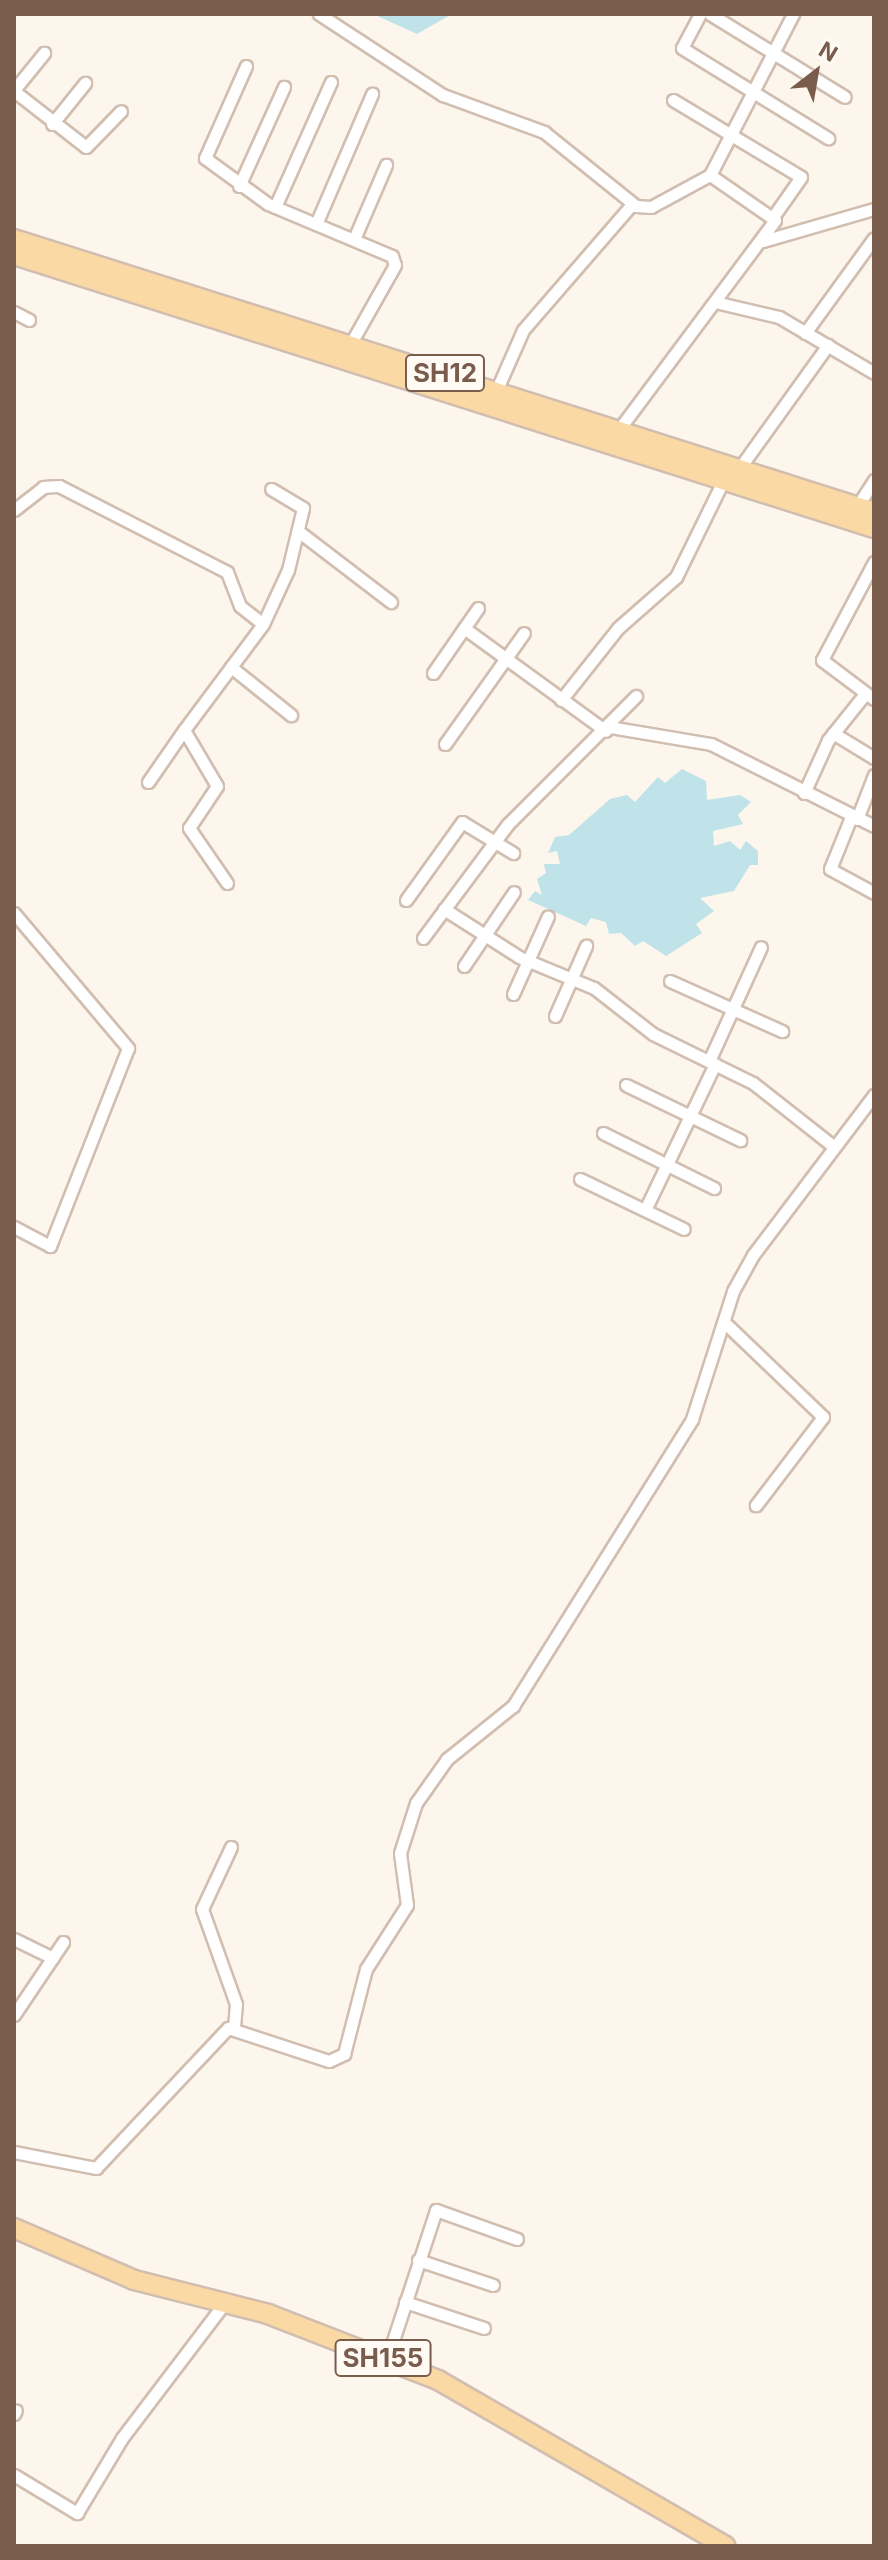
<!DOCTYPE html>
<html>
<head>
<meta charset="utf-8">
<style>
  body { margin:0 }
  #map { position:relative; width:888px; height:2560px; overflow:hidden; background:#fdf6ec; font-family:Inter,sans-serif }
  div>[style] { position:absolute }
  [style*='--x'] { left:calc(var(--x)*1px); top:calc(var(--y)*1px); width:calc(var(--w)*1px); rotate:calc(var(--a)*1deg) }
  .water>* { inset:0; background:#bfe3e8 }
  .roads { filter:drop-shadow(2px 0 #d1beb0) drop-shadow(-2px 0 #d1beb0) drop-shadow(0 2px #d1beb0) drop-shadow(0 -2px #d1beb0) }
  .street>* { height:11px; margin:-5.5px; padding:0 5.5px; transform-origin:5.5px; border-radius:5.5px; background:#fff }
  .primary>* { height:18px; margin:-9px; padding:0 9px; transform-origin:9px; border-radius:9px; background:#fbd9a5 }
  span { translate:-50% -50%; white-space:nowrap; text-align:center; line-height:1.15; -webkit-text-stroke:6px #fffaf3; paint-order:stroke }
  .shield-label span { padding:2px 6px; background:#fffaf3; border:2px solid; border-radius:6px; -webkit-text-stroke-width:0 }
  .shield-label { font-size:26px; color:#7a5c4d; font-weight:700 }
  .frame { position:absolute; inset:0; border:16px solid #7a5c4d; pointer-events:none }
  .north { position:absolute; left:776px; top:32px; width:80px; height:80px; -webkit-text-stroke:6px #fffaf3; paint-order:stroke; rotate:31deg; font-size:22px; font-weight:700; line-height:32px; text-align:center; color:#7a5c4d }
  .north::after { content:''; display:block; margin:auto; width:28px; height:36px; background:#7a5c4d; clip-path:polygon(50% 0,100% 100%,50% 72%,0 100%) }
</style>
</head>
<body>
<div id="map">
  <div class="water">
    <i style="clip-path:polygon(373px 14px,452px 14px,417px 34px)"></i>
    <i style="clip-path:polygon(682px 769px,706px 781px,707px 800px,740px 795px,751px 802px,738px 815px,743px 824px,713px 831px,714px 846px,730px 841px,740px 850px,746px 841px,758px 851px,758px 865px,750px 865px,734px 891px,700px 898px,714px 911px,696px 924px,702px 933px,666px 956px,643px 941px,635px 946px,621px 933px,609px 934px,606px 922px,591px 918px,586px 926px,528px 900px,535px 891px,542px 895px,537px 879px,546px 873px,544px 864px,560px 864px,557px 851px,548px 853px,555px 837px,569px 835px,610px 799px,627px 795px,635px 802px,658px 777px,665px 783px)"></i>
  </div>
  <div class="roads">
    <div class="street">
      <i style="--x:319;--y:14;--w:148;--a:33.2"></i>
      <i style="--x:443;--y:95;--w:108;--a:20.1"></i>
      <i style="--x:544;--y:132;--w:118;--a:38.8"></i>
      <i style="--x:636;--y:206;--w:15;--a:4"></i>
      <i style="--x:651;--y:207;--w:67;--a:-28.5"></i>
      <i style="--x:700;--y:14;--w:38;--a:118"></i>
      <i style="--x:682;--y:48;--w:172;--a:31.7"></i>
      <i style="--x:710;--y:14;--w:158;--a:31.6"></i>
      <i style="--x:246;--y:66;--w:101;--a:114"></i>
      <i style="--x:205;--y:158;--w:78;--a:36.1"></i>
      <i style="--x:268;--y:204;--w:134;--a:22.8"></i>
      <i style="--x:392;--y:256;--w:9;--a:72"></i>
      <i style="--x:395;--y:265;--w:90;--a:119.4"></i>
      <i style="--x:14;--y:90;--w:48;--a:-51"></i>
      <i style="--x:14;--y:91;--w:91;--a:37.9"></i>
      <i style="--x:86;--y:147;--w:50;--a:-45.8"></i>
      <i style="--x:673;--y:100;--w:149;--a:31"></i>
      <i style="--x:801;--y:177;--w:49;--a:125"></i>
      <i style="--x:52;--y:124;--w:53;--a:-51.2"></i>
      <i style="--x:239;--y:186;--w:109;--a:-65.6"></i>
      <i style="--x:275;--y:207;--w:137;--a:-65.9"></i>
      <i style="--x:316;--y:224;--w:142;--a:-66.7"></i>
      <i style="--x:354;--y:239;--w:81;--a:-66.6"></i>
      <i style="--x:763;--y:241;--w:116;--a:-16.1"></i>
      <i style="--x:715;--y:302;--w:66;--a:13.2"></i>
      <i style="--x:779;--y:317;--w:110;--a:30.5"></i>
      <i style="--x:14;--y:312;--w:17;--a:28"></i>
      <i style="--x:805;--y:333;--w:117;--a:-54"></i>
      <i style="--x:497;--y:389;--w:64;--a:-66.2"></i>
      <i style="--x:523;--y:330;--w:167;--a:-49.1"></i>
      <i style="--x:620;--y:428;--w:259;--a:-53.3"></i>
      <i style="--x:775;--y:220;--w:79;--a:-145.3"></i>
      <i style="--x:710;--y:175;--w:181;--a:-62.7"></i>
      <i style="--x:741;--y:466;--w:149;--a:-54.3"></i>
      <i style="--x:858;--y:505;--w:30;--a:-57"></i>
      <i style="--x:14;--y:510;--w:37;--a:-38"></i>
      <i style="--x:43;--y:487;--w:16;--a:-4"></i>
      <i style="--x:59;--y:486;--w:189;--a:27.1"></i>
      <i style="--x:227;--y:572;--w:36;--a:69"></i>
      <i style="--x:240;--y:606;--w:29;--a:38"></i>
      <i style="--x:298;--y:531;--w:117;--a:37.4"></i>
      <i style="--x:874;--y:562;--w:111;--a:118"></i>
      <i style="--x:822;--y:660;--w:65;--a:36.9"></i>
      <i style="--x:464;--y:628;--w:175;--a:36"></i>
      <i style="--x:231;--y:667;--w:77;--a:38.7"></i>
      <i style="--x:433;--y:673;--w:79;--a:-55.3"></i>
      <i style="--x:561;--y:700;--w:92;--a:-51.6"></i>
      <i style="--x:618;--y:628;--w:77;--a:-41.3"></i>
      <i style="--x:676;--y:577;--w:114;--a:-63.9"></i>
      <i style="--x:610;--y:727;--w:102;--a:9.6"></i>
      <i style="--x:711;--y:744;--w:182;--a:26.7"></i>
      <i style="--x:833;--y:733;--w:48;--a:31.4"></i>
      <i style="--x:445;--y:744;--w:136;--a:-54.6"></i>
      <i style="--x:148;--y:782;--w:63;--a:-55.3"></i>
      <i style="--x:804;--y:793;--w:58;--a:-65.6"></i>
      <i style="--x:828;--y:740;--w:58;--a:-51.3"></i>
      <i style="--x:851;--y:817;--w:56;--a:112"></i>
      <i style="--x:830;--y:869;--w:50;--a:28.6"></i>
      <i style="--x:857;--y:819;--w:47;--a:-68.9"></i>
      <i style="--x:227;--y:883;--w:67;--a:-124.6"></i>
      <i style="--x:189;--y:828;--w:50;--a:-56.3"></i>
      <i style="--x:217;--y:786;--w:65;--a:-120.5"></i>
      <i style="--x:184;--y:730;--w:132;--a:-53.3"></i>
      <i style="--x:263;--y:624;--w:60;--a:-65.2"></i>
      <i style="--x:288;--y:570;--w:64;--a:-76.4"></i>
      <i style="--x:303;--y:508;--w:37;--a:-149"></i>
      <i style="--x:406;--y:900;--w:96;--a:-54.3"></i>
      <i style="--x:462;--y:822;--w:60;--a:31.3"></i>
      <i style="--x:444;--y:909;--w:89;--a:32.6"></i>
      <i style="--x:519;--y:957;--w:81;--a:22.5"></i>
      <i style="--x:594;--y:988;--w:75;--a:37.9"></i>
      <i style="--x:653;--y:1034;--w:111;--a:26.1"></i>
      <i style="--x:753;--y:1083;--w:102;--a:38.2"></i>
      <i style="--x:14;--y:913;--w:177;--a:49.8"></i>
      <i style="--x:128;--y:1048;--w:213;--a:111.5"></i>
      <i style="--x:50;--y:1246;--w:41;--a:-152.2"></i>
      <i style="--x:423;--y:938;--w:142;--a:-53.3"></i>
      <i style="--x:508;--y:824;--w:181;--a:-45"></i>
      <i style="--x:464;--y:966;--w:89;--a:-56"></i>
      <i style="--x:670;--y:981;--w:123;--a:24.1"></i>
      <i style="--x:513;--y:994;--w:85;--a:-65.8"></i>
      <i style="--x:555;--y:1016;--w:77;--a:-66.1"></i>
      <i style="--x:709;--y:1061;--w:125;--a:-65.5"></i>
      <i style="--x:626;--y:1085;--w:127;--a:25.8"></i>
      <i style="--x:603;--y:1133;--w:124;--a:26.4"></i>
      <i style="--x:580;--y:1179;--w:115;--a:25.7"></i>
      <i style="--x:645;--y:1210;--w:162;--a:-64.4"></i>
      <i style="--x:724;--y:1322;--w:137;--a:43.8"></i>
      <i style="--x:823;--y:1417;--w:111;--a:127.3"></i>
      <i style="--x:231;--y:1847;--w:68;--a:115.1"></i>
      <i style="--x:202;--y:1909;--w:101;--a:70.3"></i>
      <i style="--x:236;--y:2004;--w:23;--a:95"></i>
      <i style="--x:14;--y:1939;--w:43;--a:26"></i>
      <i style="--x:14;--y:2015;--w:88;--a:-56.1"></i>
      <i style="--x:14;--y:2152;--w:84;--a:11"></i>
      <i style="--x:96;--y:2168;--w:192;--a:-46.7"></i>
      <i style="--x:228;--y:2028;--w:106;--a:18.1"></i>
      <i style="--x:329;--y:2061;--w:17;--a:-25"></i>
      <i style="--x:344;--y:2054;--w:88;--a:-75.5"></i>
      <i style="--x:366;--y:1969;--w:76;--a:-57.4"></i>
      <i style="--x:407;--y:1905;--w:52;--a:-97.7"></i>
      <i style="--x:400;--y:1853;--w:52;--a:-72.3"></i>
      <i style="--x:416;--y:1803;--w:54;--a:-54.8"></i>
      <i style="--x:447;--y:1759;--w:85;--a:-38.8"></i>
      <i style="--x:513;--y:1706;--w:338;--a:-58"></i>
      <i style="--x:692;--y:1419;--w:134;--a:-72.2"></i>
      <i style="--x:733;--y:1291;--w:41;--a:-60.9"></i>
      <i style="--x:753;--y:1255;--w:201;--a:-52.9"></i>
      <i style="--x:418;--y:2260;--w:79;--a:18.4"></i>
      <i style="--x:405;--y:2302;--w:83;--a:18.2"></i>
      <i style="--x:387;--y:2359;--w:157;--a:-71.8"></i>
      <i style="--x:436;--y:2210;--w:86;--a:19.7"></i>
      <i style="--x:14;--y:2414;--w:4;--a:-63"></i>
      <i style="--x:14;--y:2475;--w:74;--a:31.1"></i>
      <i style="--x:77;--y:2513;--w:87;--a:-59"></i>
      <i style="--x:122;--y:2438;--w:161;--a:-52.8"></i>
    </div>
    <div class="primary">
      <i style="--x:14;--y:239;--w:902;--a:17.61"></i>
      <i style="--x:14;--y:255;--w:902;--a:17.61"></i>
      <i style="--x:14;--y:2228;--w:131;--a:23.4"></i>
      <i style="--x:134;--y:2280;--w:138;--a:14.2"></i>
      <i style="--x:268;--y:2314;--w:182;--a:21.2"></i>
      <i style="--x:438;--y:2380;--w:332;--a:30"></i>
    </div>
  </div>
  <div class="shield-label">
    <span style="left:445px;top:373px">SH12</span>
    <span style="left:383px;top:2358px">SH155</span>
  </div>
  <div class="frame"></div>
  <div class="north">N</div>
</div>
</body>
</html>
